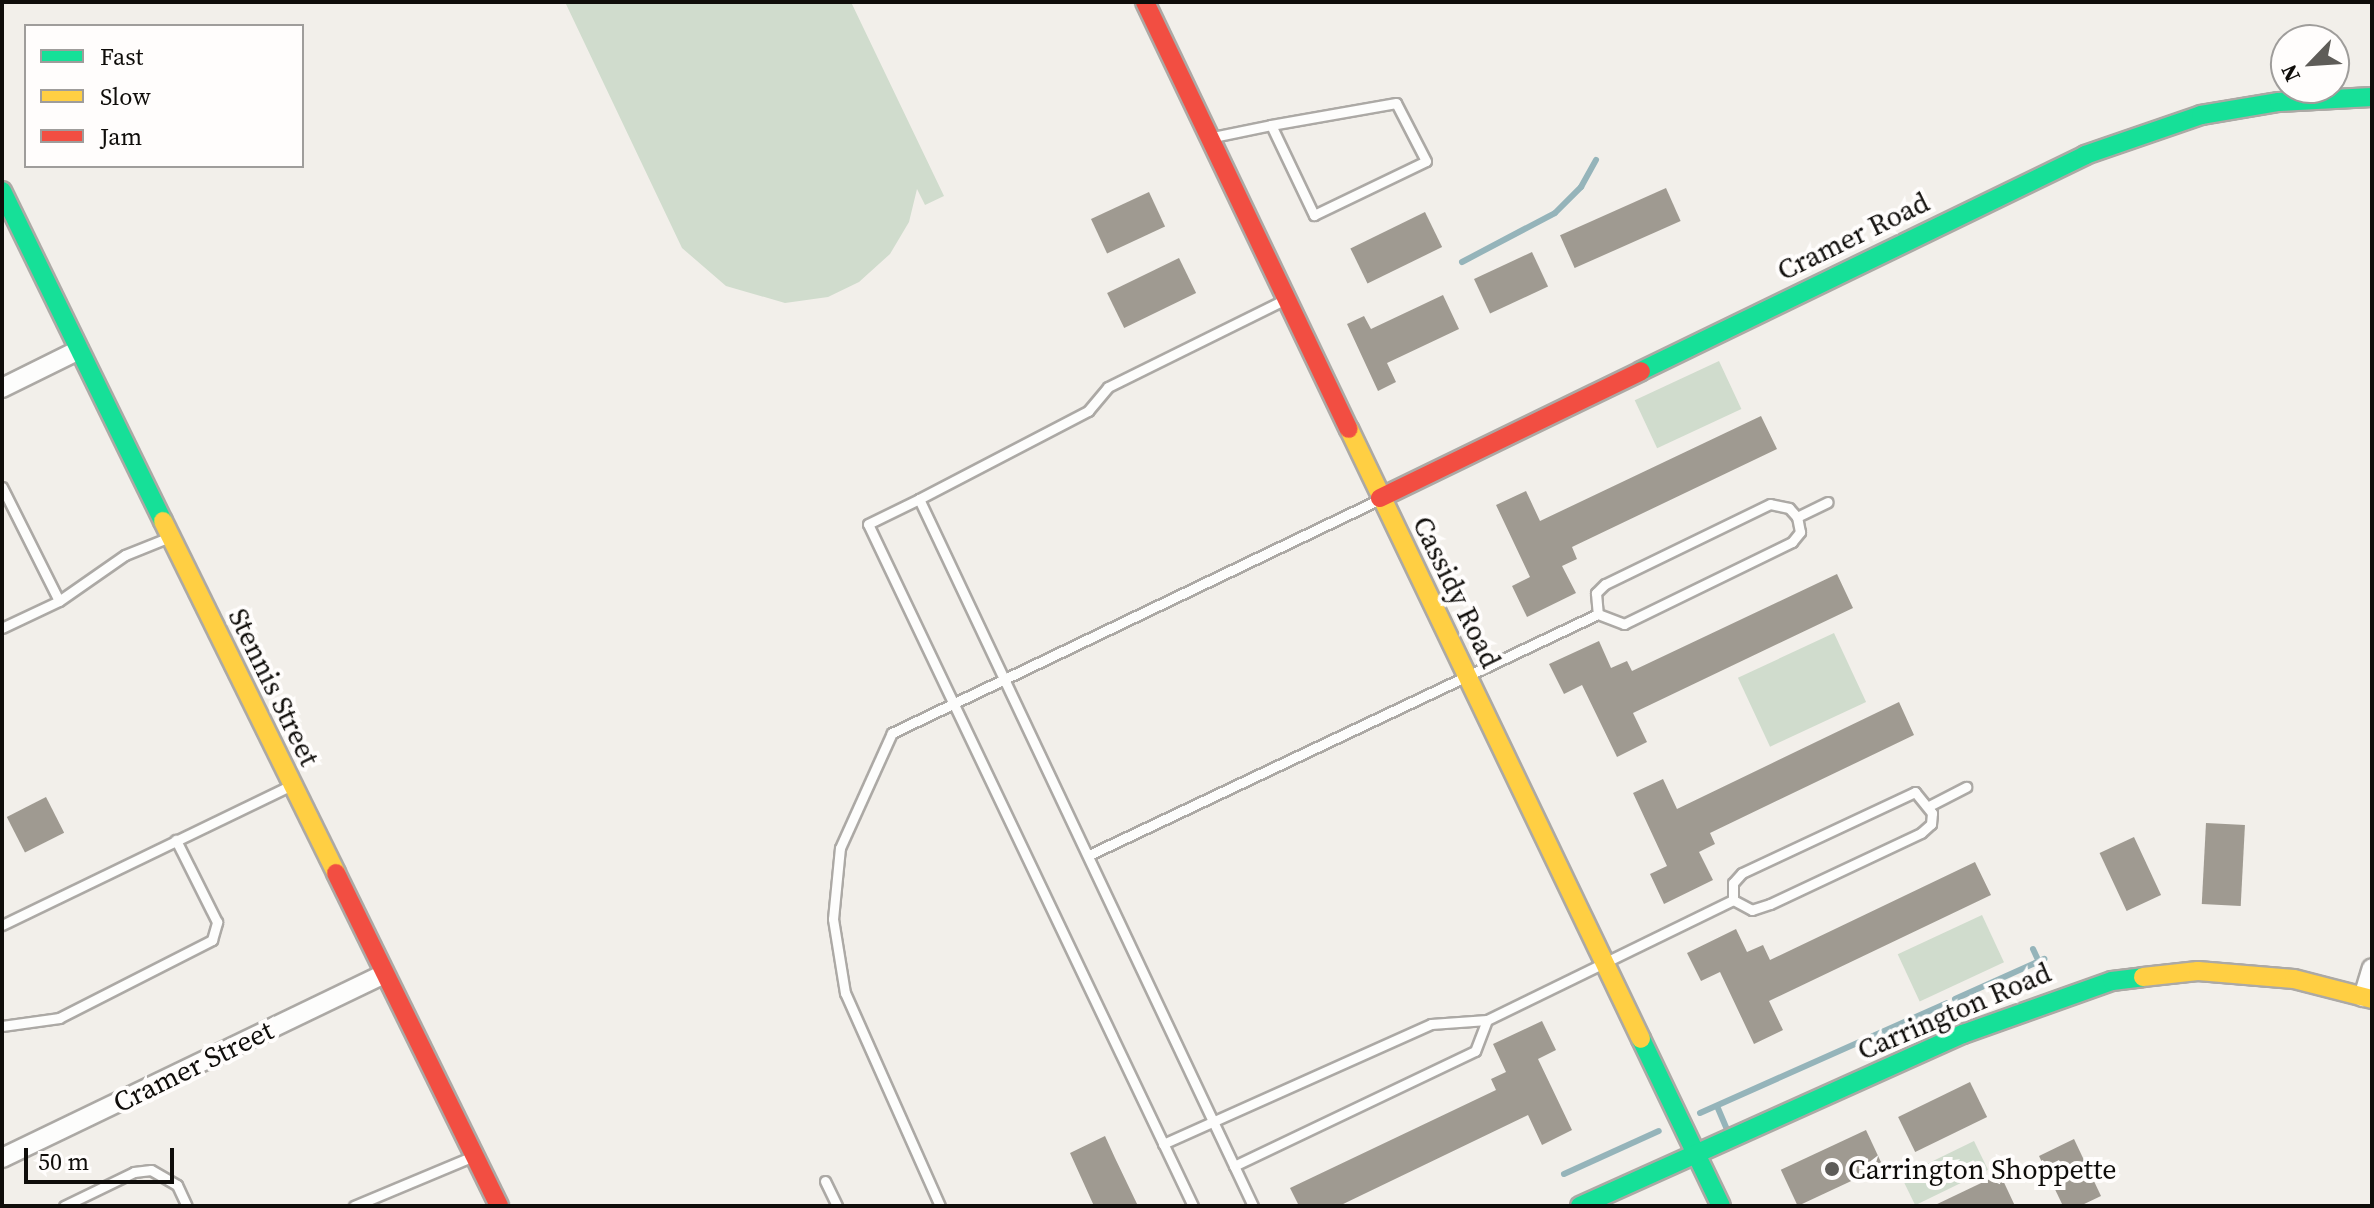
<!DOCTYPE html>
<html>
<head>
<meta charset="utf-8">
<style>
  body { margin:0 }
  #map { position:relative; width:2374px; height:1208px; overflow:hidden; background:#f2efea; font-family:"Source Serif 4",serif }
  div>[style] { position:absolute }
  [style*='--x'] { left:calc(var(--x)*1px); top:calc(var(--y)*1px); width:calc(var(--w)*1px); rotate:calc(var(--a)*1deg) }
  .green>* { inset:0; background:#d0dccd; transform-origin:0 0 }
  .stream>* { height:6px; margin:-3px; padding:0 3px; transform-origin:3px; border-radius:3px; background:#95b4ba }
  .building>* { inset:0; background:#9f9a91; transform-origin:0 0 }
  .roads { filter:drop-shadow(2px 0 #aca9a5) drop-shadow(-2px 0 #aca9a5) drop-shadow(0 2px #aca9a5) drop-shadow(0 -2px #aca9a5) }
  .lane>* { height:9px; margin:-4.5px; padding:0 4.5px; transform-origin:4.5px; border-radius:4.5px; background:#fdfdfc }
  .street>* { height:18px; margin:-9px; padding:0 9px; transform-origin:9px; border-radius:9px; background:#fdfdfc }
  .fast>* { height:18px; margin:-9px; padding:0 9px; transform-origin:9px; border-radius:9px; background:#16e098 }
  .slow>* { height:18px; margin:-9px; padding:0 9px; transform-origin:9px; border-radius:9px; background:#ffcf43 }
  .jam>* { height:18px; margin:-9px; padding:0 9px; transform-origin:9px; border-radius:9px; background:#f24e42 }
  .dots>* { width:22px; height:22px; translate:-50% -50%; box-sizing:border-box; border:4px solid #fffdfc; border-radius:50% }
  span { translate:-50% -50%; white-space:nowrap; text-align:center; line-height:1.15; -webkit-text-stroke:8px #fffdfc; paint-order:stroke }
  .street-label { font-size:28px; color:#0f0d0a }
  .poi-label { font-size:28px; color:#0f0d0a }
  .left { translate:0 -50%; text-align:left }
  .frame { position:absolute; inset:0; border:4px solid #0f0d0a; pointer-events:none }
  .legend { position:absolute; left:24px; top:24px; width:280px; height:144px; box-sizing:border-box; background:#fffdfc; border:2px solid #9f9d9b; margin:0; padding:10px 14px; list-style:none; font-size:24px; color:#0f0d0a }
  .legend li { display:flex; align-items:center; gap:16px; height:40px }
  .legend b { width:40px; border:2px solid #9f9d9b }
  .north { position:absolute; left:2270px; top:24px; width:80px; height:80px; box-sizing:border-box; background:#fffdfc; border:2px solid #9f9d9b; border-radius:50%; rotate:245deg; font-size:22px; font-weight:700; line-height:32px; text-align:center; color:#0f0d0a }
  .north::after { content:''; display:block; margin:auto; width:28px; height:36px; background:#5e5c58; clip-path:polygon(50% 0,100% 100%,50% 72%,0 100%) }
  .scale { position:absolute; left:24px; top:1148px; width:150px; height:36px; box-sizing:border-box; border:4px solid #0f0d0a; border-top:0; padding-left:10px; font-size:24px; line-height:28px; white-space:nowrap; color:#0f0d0a; -webkit-text-stroke:6px #fffdfc; paint-order:stroke }
</style>
</head>
<body>
<div id="map">
  <div class="green">
    <i style="clip-path:polygon(565px 2px,851px 2px,944px 196px,925px 205px,917px 189px,909px 222px,890px 254px,859px 282px,828px 297px,785px 303px,726px 286px,682px 248px)"></i>
    <i style="left:1719px;top:361px;width:53px;height:93px;rotate:65deg"></i>
    <i style="left:1834px;top:633px;width:76px;height:106px;rotate:65deg"></i>
    <i style="left:1982px;top:915px;width:52px;height:93px;rotate:65deg"></i>
    <i style="left:1974px;top:1141px;width:32px;height:81px;rotate:64deg"></i>
  </div>
  <div class="stream">
    <i style="--x:1462;--y:262;--w:105;--a:-27.8"></i>
    <i style="--x:1555;--y:213;--w:37;--a:-45"></i>
    <i style="--x:1581;--y:187;--w:31;--a:-61"></i>
    <i style="--x:2033;--y:949;--w:14;--a:65"></i>
    <i style="--x:1955;--y:999;--w:98;--a:-24.2"></i>
    <i style="--x:1717;--y:1106;--w:28;--a:67"></i>
    <i style="--x:1700;--y:1113;--w:270;--a:-24"></i>
    <i style="--x:1564;--y:1174;--w:104;--a:-24.4"></i>
  </div>
  <div class="building">
    <i style="left:1666px;top:188px;width:36px;height:116px;rotate:66deg"></i>
    <i style="left:1149px;top:192px;width:38px;height:64px;rotate:65deg"></i>
    <i style="left:1425px;top:212px;width:39px;height:83px;rotate:64deg"></i>
    <i style="left:1532px;top:252px;width:38px;height:64px;rotate:65deg"></i>
    <i style="left:1179px;top:258px;width:39px;height:80px;rotate:64deg"></i>
    <i style="clip-path:polygon(1443px 295px,1459px 329px,1387px 363px,1396px 382px,1378px 391px,1347px 324px,1364px 316px,1371px 329px)"></i>
    <i style="clip-path:polygon(1761px 416px,1777px 449px,1572px 547px,1577px 559px,1562px 566px,1576px 593px,1527px 617px,1512px 586px,1530px 577px,1496px 505px,1526px 491px,1540px 521px)"></i>
    <i style="clip-path:polygon(1837px 574px,1853px 608px,1633px 713px,1647px 742px,1617px 757px,1582px 685px,1564px 694px,1549px 664px,1599px 641px,1611px 668px,1627px 661px,1632px 671px)"></i>
    <i style="clip-path:polygon(1899px 702px,1914px 735px,1710px 833px,1715px 844px,1699px 852px,1713px 880px,1664px 904px,1650px 874px,1667px 866px,1633px 793px,1663px 779px,1677px 809px)"></i>
    <i style="left:46px;top:797px;width:40px;height:44px;rotate:63deg"></i>
    <i style="left:2206px;top:823px;width:39px;height:81px;rotate:3deg"></i>
    <i style="left:2134px;top:837px;width:64px;height:38px;rotate:65deg"></i>
    <i style="clip-path:polygon(1975px 862px,1991px 895px,1769px 1001px,1783px 1030px,1754px 1044px,1720px 972px,1701px 981px,1687px 953px,1736px 929px,1747px 952px,1763px 945px,1770px 960px)"></i>
    <i style="clip-path:polygon(1542px 1021px,1556px 1050px,1538px 1059px,1572px 1130px,1542px 1145px,1528px 1115px,1339px 1206px,1299px 1206px,1290px 1188px,1496px 1090px,1491px 1079px,1506px 1072px,1493px 1044px)"></i>
    <i style="left:1970px;top:1082px;width:39px;height:80px;rotate:64deg"></i>
    <i style="left:1866px;top:1130px;width:40px;height:94px;rotate:65deg"></i>
    <i style="clip-path:polygon(1105px 1136px,1115px 1158px,1138px 1206px,1094px 1206px,1070px 1153px)"></i>
    <i style="clip-path:polygon(2074px 1139px,2101px 1196px,2080px 1206px,2063px 1206px,2039px 1156px)"></i>
    <i style="clip-path:polygon(2000px 1174px,2015px 1206px,1933px 1206px)"></i>
  </div>
  <div class="roads">
    <div class="lane">
      <i style="--x:1213;--y:137;--w:59;--a:-11.7"></i>
      <i style="--x:1271;--y:125;--w:100;--a:64.5"></i>
      <i style="--x:1314;--y:215;--w:124;--a:-25.7"></i>
      <i style="--x:1426;--y:161;--w:65;--a:-117.3"></i>
      <i style="--x:1396;--y:103;--w:127;--a:170"></i>
      <i style="--x:2;--y:487;--w:127;--a:63.4"></i>
      <i style="--x:59;--y:601;--w:63;--a:154.7"></i>
      <i style="--x:919;--y:499;--w:191;--a:-27.5"></i>
      <i style="--x:1088;--y:411;--w:31;--a:-50"></i>
      <i style="--x:1108;--y:387;--w:199;--a:-26.3"></i>
      <i style="--x:1797;--y:517;--w:12;--a:-132"></i>
      <i style="--x:1789;--y:508;--w:19;--a:-168"></i>
      <i style="--x:1770;--y:504;--w:183;--a:154.1"></i>
      <i style="--x:1605;--y:584;--w:13;--a:135"></i>
      <i style="--x:1596;--y:593;--w:21;--a:85"></i>
      <i style="--x:1598;--y:614;--w:28;--a:21"></i>
      <i style="--x:1624;--y:624;--w:187;--a:-26"></i>
      <i style="--x:1792;--y:542;--w:13;--a:-51"></i>
      <i style="--x:1800;--y:532;--w:15;--a:-101"></i>
      <i style="--x:1797;--y:517;--w:34;--a:-26"></i>
      <i style="--x:59;--y:601;--w:80;--a:-34.9"></i>
      <i style="--x:125;--y:555;--w:48;--a:-21.8"></i>
      <i style="--x:1915;--y:792;--w:27;--a:51"></i>
      <i style="--x:1932;--y:813;--w:11;--a:95"></i>
      <i style="--x:1931;--y:824;--w:13;--a:138"></i>
      <i style="--x:1921;--y:833;--w:167;--a:154.8"></i>
      <i style="--x:1770;--y:904;--w:19;--a:162"></i>
      <i style="--x:1752;--y:910;--w:21;--a:-152"></i>
      <i style="--x:1733;--y:900;--w:17;--a:-90"></i>
      <i style="--x:1733;--y:883;--w:13;--a:-48"></i>
      <i style="--x:1742;--y:873;--w:191;--a:-25.1"></i>
      <i style="--x:1929;--y:806;--w:42;--a:-27.2"></i>
      <i style="--x:1089;--y:855;--w:563;--a:-25.34"></i>
      <i style="--x:2;--y:925;--w:321;--a:-25.8"></i>
      <i style="--x:1487;--y:1020;--w:274;--a:-26"></i>
      <i style="--x:2;--y:1026;--w:58;--a:-8"></i>
      <i style="--x:59;--y:1018;--w:172;--a:-27"></i>
      <i style="--x:212;--y:940;--w:19;--a:-74"></i>
      <i style="--x:217;--y:922;--w:92;--a:-116.6"></i>
      <i style="--x:1163;--y:1144;--w:294;--a:-24.1"></i>
      <i style="--x:1431;--y:1024;--w:56;--a:-4.1"></i>
      <i style="--x:1487;--y:1020;--w:33;--a:111"></i>
      <i style="--x:1475;--y:1051;--w:267;--a:154.5"></i>
      <i style="--x:825;--y:1181;--w:28;--a:64"></i>
      <i style="--x:64;--y:1206;--w:78;--a:-25.9"></i>
      <i style="--x:134;--y:1172;--w:17;--a:-7"></i>
      <i style="--x:151;--y:1170;--w:30;--a:30"></i>
      <i style="--x:177;--y:1185;--w:23;--a:65"></i>
      <i style="--x:354;--y:1206;--w:127;--a:-22.7"></i>
      <i style="--x:940;--y:1206;--w:233;--a:-114"></i>
      <i style="--x:845;--y:993;--w:75;--a:-99.2"></i>
      <i style="--x:833;--y:919;--w:71;--a:-84.4"></i>
      <i style="--x:840;--y:848;--w:126;--a:-65.7"></i>
      <i style="--x:892;--y:733;--w:539;--a:-25.61"></i>
      <i style="--x:1193;--y:1206;--w:755;--a:-115.48"></i>
      <i style="--x:868;--y:524;--w:57;--a:-26.1"></i>
      <i style="--x:919;--y:499;--w:782;--a:64.71"></i>
    </div>
    <div class="street">
      <i style="--x:2;--y:388;--w:86;--a:-26.3"></i>
      <i style="--x:2363;--y:997;--w:30;--a:-73"></i>
      <i style="--x:2;--y:1158;--w:424;--a:-25.7"></i>
    </div>
    <div class="fast">
      <i style="--x:2;--y:191;--w:367;--a:64"></i>
      <i style="--x:1641;--y:371;--w:494;--a:-25.9"></i>
      <i style="--x:2085;--y:155;--w:123;--a:-19"></i>
      <i style="--x:2201;--y:115;--w:79;--a:-9.5"></i>
      <i style="--x:2279;--y:102;--w:93;--a:-3.1"></i>
      <i style="--x:1641;--y:1039;--w:185;--a:64.4"></i>
      <i style="--x:1580;--y:1206;--w:420;--a:-24.2"></i>
      <i style="--x:1963;--y:1034;--w:158;--a:-19.6"></i>
      <i style="--x:2112;--y:981;--w:31;--a:-7"></i>
    </div>
    <div class="slow">
      <i style="--x:1349;--y:429;--w:676;--a:64.42"></i>
      <i style="--x:163;--y:521;--w:392;--a:63.8"></i>
      <i style="--x:2143;--y:977;--w:55;--a:-6.2"></i>
      <i style="--x:2198;--y:971;--w:96;--a:4.8"></i>
      <i style="--x:2294;--y:979;--w:81;--a:14.4"></i>
    </div>
    <div class="jam">
      <i style="--x:1145;--y:2;--w:473;--a:64.5"></i>
      <i style="--x:1380;--y:498;--w:290;--a:-25.9"></i>
      <i style="--x:336;--y:873;--w:371;--a:63.9"></i>
    </div>
  </div>
  <div class="dots">
    <i style="left:1832px;top:1169px;background:#5e5c58"></i>
  </div>
  <div class="street-label">
    <span style="left:1853px;top:236px;rotate:-26deg">Cramer Road</span>
    <span style="left:1457px;top:592px;rotate:64deg">Cassidy Road</span>
    <span style="left:274px;top:687px;rotate:64deg">Stennis Street</span>
    <span style="left:1954px;top:1011px;rotate:-23deg">Carrington Road</span>
    <span style="left:193px;top:1066px;rotate:-26deg">Cramer Street</span>
  </div>
  <div class="poi-label">
    <span class="left" style="left:1848px;top:1169px">Carrington Shoppette</span>
  </div>
  <div class="frame"></div>
  <ul class="legend">
  <li><b style="height:10px;background:#16e098"></b>Fast</li>
  <li><b style="height:10px;background:#ffcf43"></b>Slow</li>
  <li><b style="height:10px;background:#f24e42"></b>Jam</li>
  </ul>
  <div class="north">N</div>
  <div class="scale">50 m</div>
</div>
</body>
</html>
